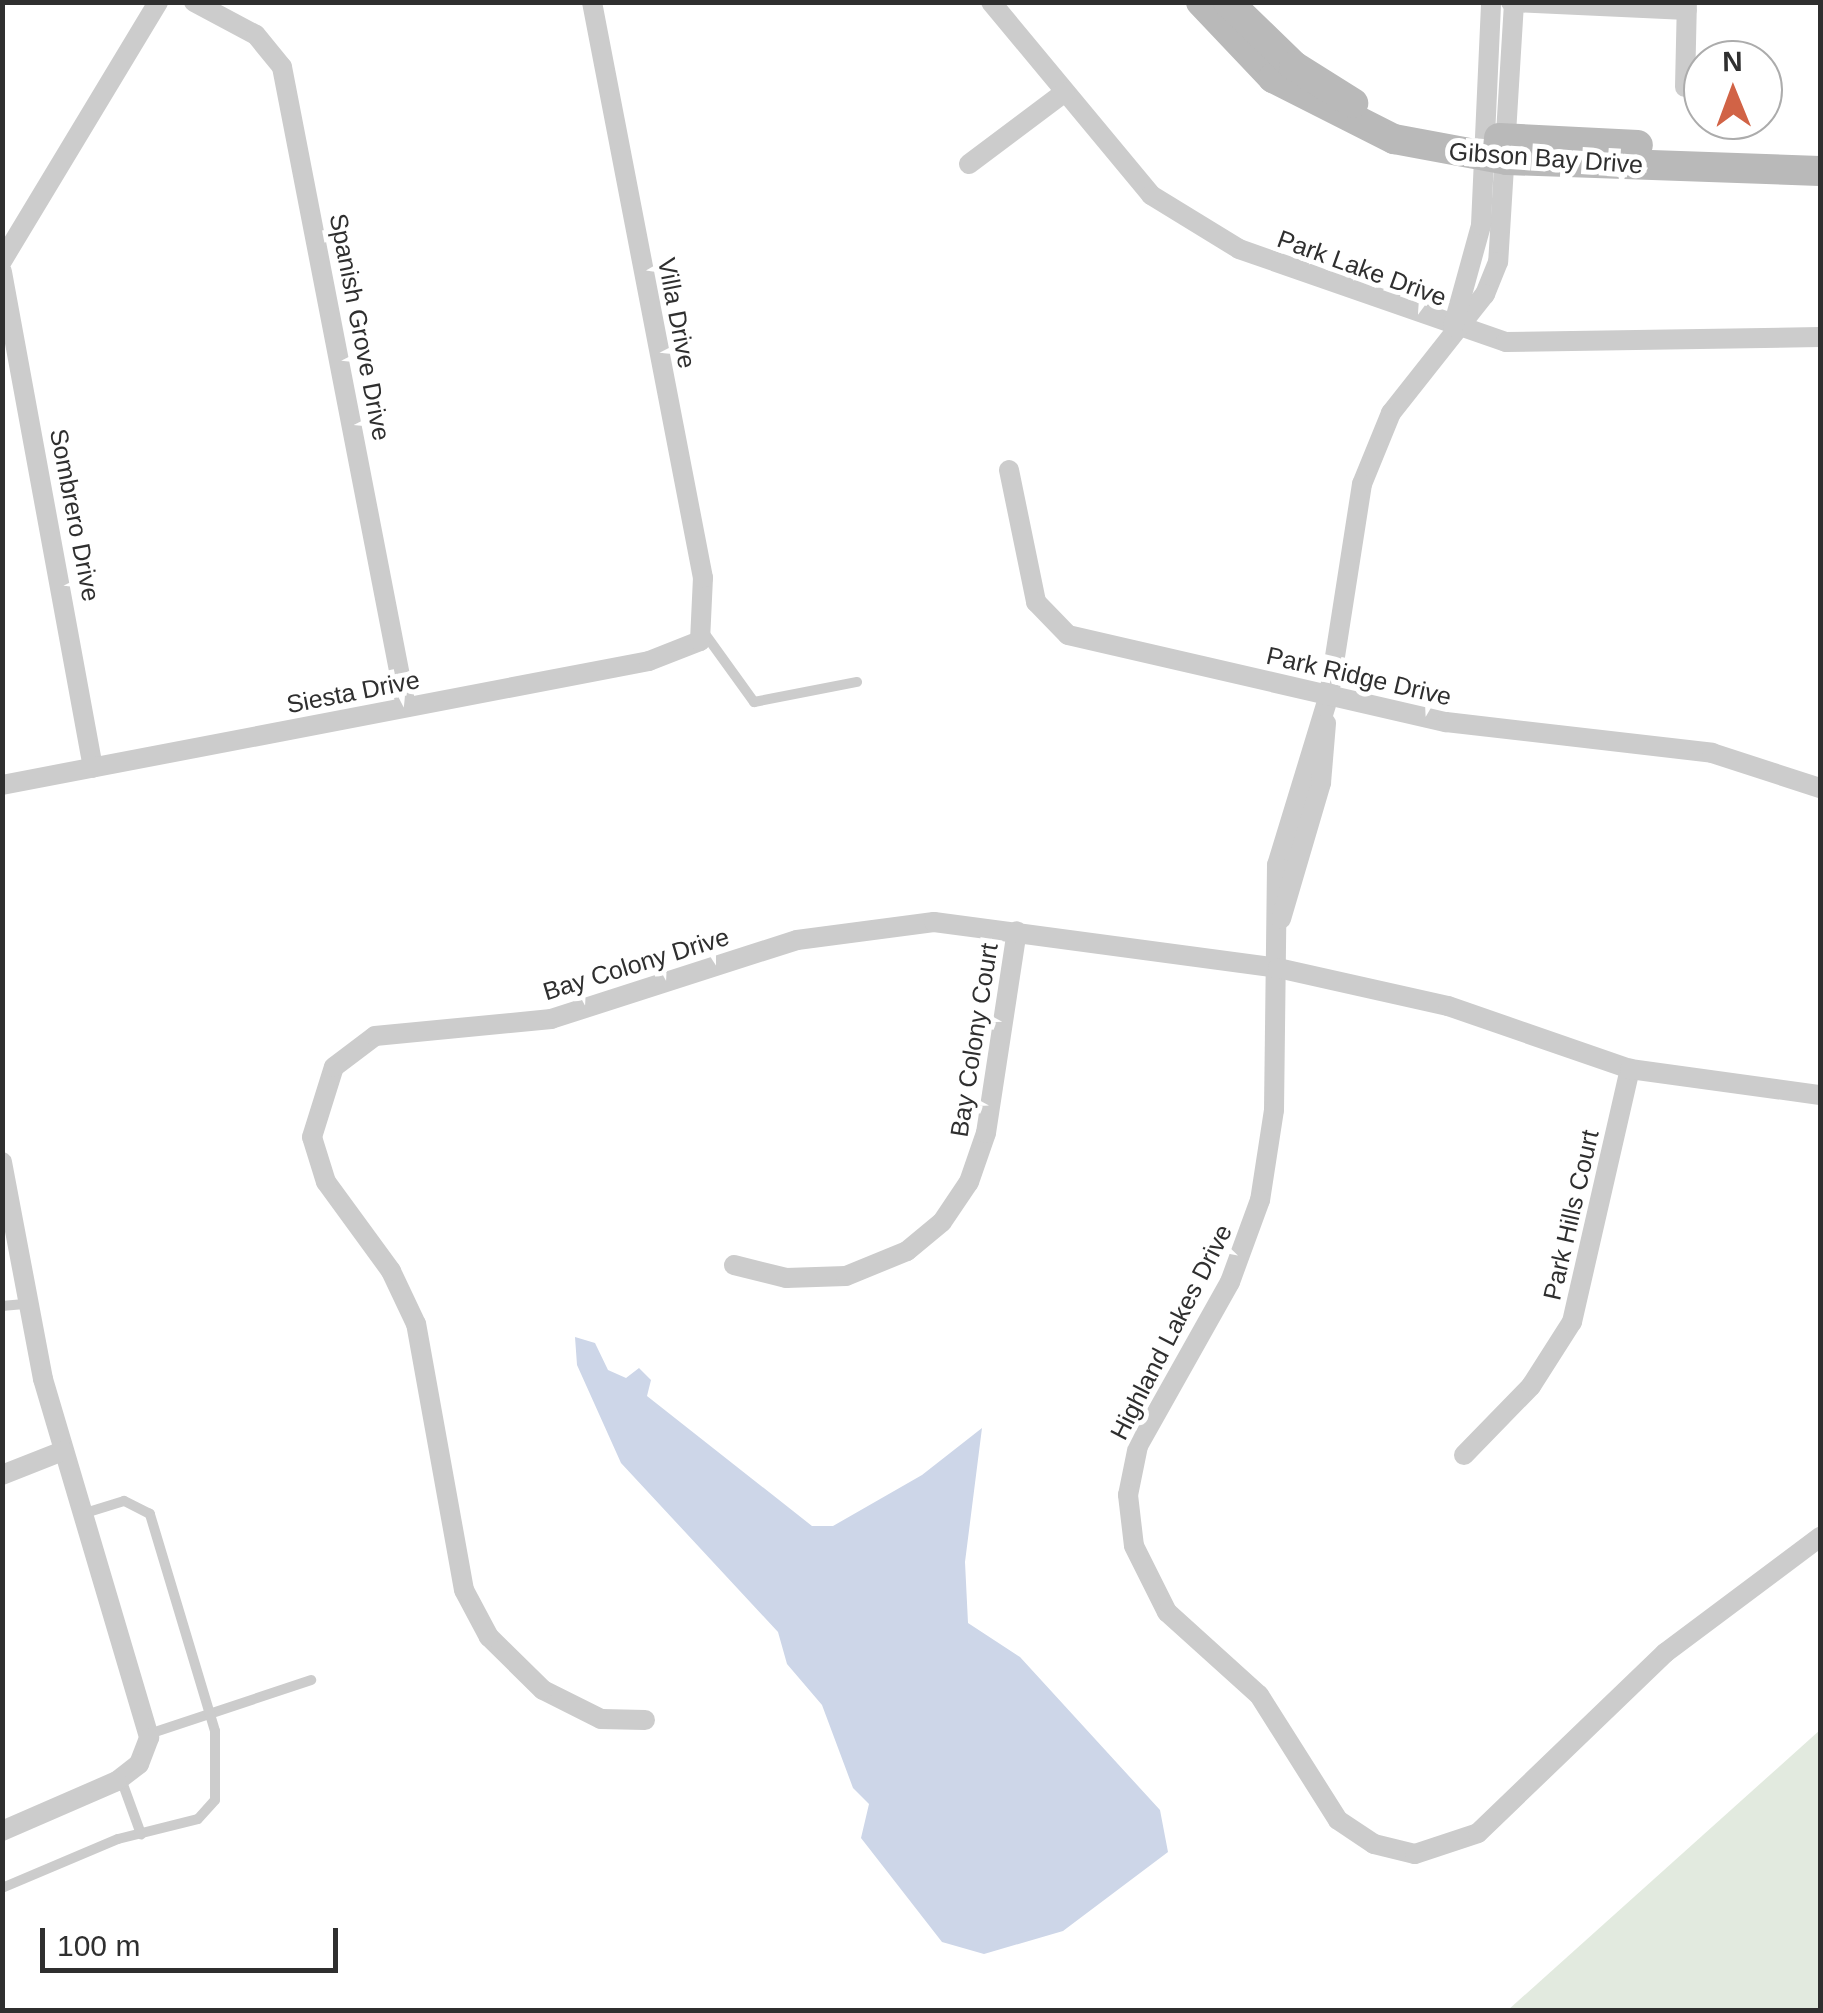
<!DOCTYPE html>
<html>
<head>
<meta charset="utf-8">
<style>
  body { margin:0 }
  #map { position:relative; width:1823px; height:2013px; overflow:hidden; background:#fff; font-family:Helvetica,sans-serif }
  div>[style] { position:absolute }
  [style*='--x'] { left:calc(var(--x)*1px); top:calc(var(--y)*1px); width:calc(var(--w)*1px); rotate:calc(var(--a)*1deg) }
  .green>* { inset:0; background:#e2eadf }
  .water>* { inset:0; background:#cdd6e8 }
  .lane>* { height:10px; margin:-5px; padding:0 5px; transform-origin:5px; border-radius:5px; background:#ccc }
  .street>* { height:20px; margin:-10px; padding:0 10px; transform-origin:10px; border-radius:10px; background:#ccc }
  .secondary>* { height:30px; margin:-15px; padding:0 15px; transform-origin:15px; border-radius:15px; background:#b9b9b9 }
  span { translate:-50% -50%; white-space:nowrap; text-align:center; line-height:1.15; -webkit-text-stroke:10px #fff; paint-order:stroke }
  .street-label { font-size:25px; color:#2f2f2f }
  .frame { position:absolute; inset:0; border:5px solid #2f2f2f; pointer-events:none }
  .north { position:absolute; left:1683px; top:40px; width:100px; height:100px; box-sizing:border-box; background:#fff; border:2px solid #acacac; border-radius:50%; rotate:359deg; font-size:28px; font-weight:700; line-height:40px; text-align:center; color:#2f2f2f }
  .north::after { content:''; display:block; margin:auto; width:35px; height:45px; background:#d16346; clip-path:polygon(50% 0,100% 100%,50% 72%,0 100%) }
  .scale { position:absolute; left:40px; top:1928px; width:298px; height:45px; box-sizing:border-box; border:5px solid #2f2f2f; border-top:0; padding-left:12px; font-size:30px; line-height:35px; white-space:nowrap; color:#2f2f2f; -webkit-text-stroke:8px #fff; paint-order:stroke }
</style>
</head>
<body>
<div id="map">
  <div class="green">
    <i style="clip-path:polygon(1820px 1730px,1820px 2010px,1508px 2010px)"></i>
  </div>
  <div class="water">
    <i style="clip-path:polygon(575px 1337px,595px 1343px,608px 1370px,626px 1378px,639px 1368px,651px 1380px,647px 1396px,812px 1526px,833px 1526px,922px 1475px,982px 1428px,965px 1562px,968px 1623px,1020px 1657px,1160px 1810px,1168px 1852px,1063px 1931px,984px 1954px,942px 1942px,861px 1838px,869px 1804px,853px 1788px,822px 1705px,787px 1664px,778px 1632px,621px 1463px,577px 1365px)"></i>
  </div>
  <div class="lane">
    <i style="--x:705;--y:634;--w:84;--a:54.2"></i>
    <i style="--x:754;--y:702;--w:105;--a:-11"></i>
    <i style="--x:2;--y:1306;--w:25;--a:-5"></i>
    <i style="--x:149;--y:1734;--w:171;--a:-18.4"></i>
    <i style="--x:121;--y:1779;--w:59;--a:70"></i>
    <i style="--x:2;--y:1888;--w:126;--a:-22.9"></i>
    <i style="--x:118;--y:1839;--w:82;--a:-14"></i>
    <i style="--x:198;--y:1819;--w:25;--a:-48"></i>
    <i style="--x:215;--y:1800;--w:69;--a:-90"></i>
    <i style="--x:215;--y:1731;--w:227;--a:-106.7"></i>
    <i style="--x:150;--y:1514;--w:29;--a:-153"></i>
    <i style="--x:124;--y:1501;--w:44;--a:162.8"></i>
  </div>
  <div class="street">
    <i style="--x:194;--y:2;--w:70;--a:28"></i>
    <i style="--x:256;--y:35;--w:41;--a:50.9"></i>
    <i style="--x:282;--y:67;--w:652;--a:79.03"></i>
    <i style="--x:991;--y:2;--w:251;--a:50.3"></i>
    <i style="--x:1151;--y:195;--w:103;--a:31.5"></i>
    <i style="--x:1239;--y:249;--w:283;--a:19.2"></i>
    <i style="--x:1506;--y:342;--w:314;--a:-0.9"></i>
    <i style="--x:1511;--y:2;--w:176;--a:2.6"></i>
    <i style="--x:1514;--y:3;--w:259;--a:93.5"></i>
    <i style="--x:1498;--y:262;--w:35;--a:112"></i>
    <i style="--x:1485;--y:294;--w:152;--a:128.3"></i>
    <i style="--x:1391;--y:413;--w:77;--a:112.2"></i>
    <i style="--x:1362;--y:484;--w:214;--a:98.9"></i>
    <i style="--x:1329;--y:695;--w:178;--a:107"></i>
    <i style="--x:1277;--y:865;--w:245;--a:90.7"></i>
    <i style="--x:1274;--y:1110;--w:91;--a:98.8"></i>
    <i style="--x:1260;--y:1200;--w:87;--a:110.1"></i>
    <i style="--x:1230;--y:1282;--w:188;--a:119.3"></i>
    <i style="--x:1138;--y:1446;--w:50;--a:101.5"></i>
    <i style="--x:1128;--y:1495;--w:51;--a:83.3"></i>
    <i style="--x:1134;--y:1546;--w:74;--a:63.4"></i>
    <i style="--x:1167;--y:1612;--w:124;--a:42.1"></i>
    <i style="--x:1259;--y:1695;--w:148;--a:57.7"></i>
    <i style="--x:1338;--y:1820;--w:43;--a:33.7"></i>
    <i style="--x:1374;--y:1844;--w:42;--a:13.7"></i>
    <i style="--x:1415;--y:1854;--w:66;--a:-18.4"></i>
    <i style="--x:1478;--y:1833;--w:260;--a:-43.9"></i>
    <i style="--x:1665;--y:1653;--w:194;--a:-36.8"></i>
    <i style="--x:1685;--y:87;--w:85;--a:-88.7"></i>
    <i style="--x:969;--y:164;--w:120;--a:-36.9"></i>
    <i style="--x:2;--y:261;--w:302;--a:-58.9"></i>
    <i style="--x:2;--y:272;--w:504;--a:79.6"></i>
    <i style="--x:1453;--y:327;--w:106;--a:-74.6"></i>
    <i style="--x:1481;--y:225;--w:223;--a:-87.4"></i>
    <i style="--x:1009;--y:470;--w:135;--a:78.4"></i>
    <i style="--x:1036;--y:602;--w:46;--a:45.9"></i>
    <i style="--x:1068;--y:635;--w:388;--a:13"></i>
    <i style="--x:1446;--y:722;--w:268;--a:6.6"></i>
    <i style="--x:1712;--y:753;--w:114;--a:18"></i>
    <i style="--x:2;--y:785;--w:659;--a:-10.85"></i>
    <i style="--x:649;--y:661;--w:55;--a:-21.4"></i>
    <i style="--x:700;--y:641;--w:63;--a:-87.3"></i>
    <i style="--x:703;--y:578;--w:587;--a:-100.91"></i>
    <i style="--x:1281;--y:919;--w:142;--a:-73.6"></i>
    <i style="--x:1321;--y:783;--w:60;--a:-85.2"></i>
    <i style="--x:2;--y:1162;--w:221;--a:79.3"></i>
    <i style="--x:43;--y:1379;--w:374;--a:73.5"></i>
    <i style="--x:149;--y:1738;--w:28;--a:111"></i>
    <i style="--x:139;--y:1764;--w:28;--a:142"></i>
    <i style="--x:117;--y:1781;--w:125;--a:156.5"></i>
    <i style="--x:734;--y:1265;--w:54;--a:14"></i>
    <i style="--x:786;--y:1278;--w:60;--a:-1.9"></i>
    <i style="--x:846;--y:1276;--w:66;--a:-22.3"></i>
    <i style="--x:907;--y:1251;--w:45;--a:-39.6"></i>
    <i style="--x:942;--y:1222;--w:48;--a:-56"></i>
    <i style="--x:969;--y:1182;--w:52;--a:-70.9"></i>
    <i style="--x:986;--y:1133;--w:204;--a:-81.3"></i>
    <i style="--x:1464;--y:1455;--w:96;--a:-45.8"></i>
    <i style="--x:1531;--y:1386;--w:76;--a:-57.4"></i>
    <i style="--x:1572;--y:1322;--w:260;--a:-77.1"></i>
    <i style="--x:2;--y:1475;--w:66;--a:-21.5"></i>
    <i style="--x:645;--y:1720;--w:44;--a:-178.7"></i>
    <i style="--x:601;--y:1719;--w:65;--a:-153.4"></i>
    <i style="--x:543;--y:1690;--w:76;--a:-135.5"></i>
    <i style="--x:489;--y:1637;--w:53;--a:-118"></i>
    <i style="--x:464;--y:1590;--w:270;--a:-100.2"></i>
    <i style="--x:416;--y:1324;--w:59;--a:-115.3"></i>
    <i style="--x:391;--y:1271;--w:110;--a:-126.1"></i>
    <i style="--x:326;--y:1182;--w:47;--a:-107.3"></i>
    <i style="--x:312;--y:1137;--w:73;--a:-72.6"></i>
    <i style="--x:334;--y:1067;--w:51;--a:-37.1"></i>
    <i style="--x:375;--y:1036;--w:177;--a:-5.5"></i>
    <i style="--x:551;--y:1019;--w:258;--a:-17.8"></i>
    <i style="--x:797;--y:940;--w:138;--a:-7.5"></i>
    <i style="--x:934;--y:922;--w:347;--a:7.6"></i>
    <i style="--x:1278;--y:968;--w:174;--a:12.6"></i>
    <i style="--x:1448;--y:1006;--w:193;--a:19.1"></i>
    <i style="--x:1630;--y:1069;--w:192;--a:7.8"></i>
  </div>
  <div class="secondary">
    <i style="--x:1201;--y:2;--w:105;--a:46.5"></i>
    <i style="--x:1273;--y:78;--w:136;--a:26.8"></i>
    <i style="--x:1394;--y:139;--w:115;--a:10.5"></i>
    <i style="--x:1507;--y:160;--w:313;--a:2"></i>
    <i style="--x:1228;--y:2;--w:92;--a:44.1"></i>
    <i style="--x:1294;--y:66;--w:70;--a:32.1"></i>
    <i style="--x:1499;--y:138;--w:139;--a:2.9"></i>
  </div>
  <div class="street-label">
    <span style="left:1546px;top:158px;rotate:4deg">Gibson Bay Drive</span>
    <span style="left:1362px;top:268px;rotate:20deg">Park Lake Drive</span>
    <span style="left:677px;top:313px;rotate:79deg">Villa Drive</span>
    <span style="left:360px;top:327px;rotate:79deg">Spanish Grove Drive</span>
    <span style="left:75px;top:515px;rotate:79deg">Sombrero Drive</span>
    <span style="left:1359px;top:676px;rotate:13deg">Park Ridge Drive</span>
    <span style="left:353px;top:692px;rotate:-11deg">Siesta Drive</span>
    <span style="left:636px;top:964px;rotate:-17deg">Bay Colony Drive</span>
    <span style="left:974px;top:1040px;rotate:-81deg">Bay Colony Court</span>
    <span style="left:1571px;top:1215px;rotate:-77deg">Park Hills Court</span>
    <span style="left:1171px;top:1332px;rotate:-63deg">Highland Lakes Drive</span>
  </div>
  <div class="frame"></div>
  <div class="north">N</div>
  <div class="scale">100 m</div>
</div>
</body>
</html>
